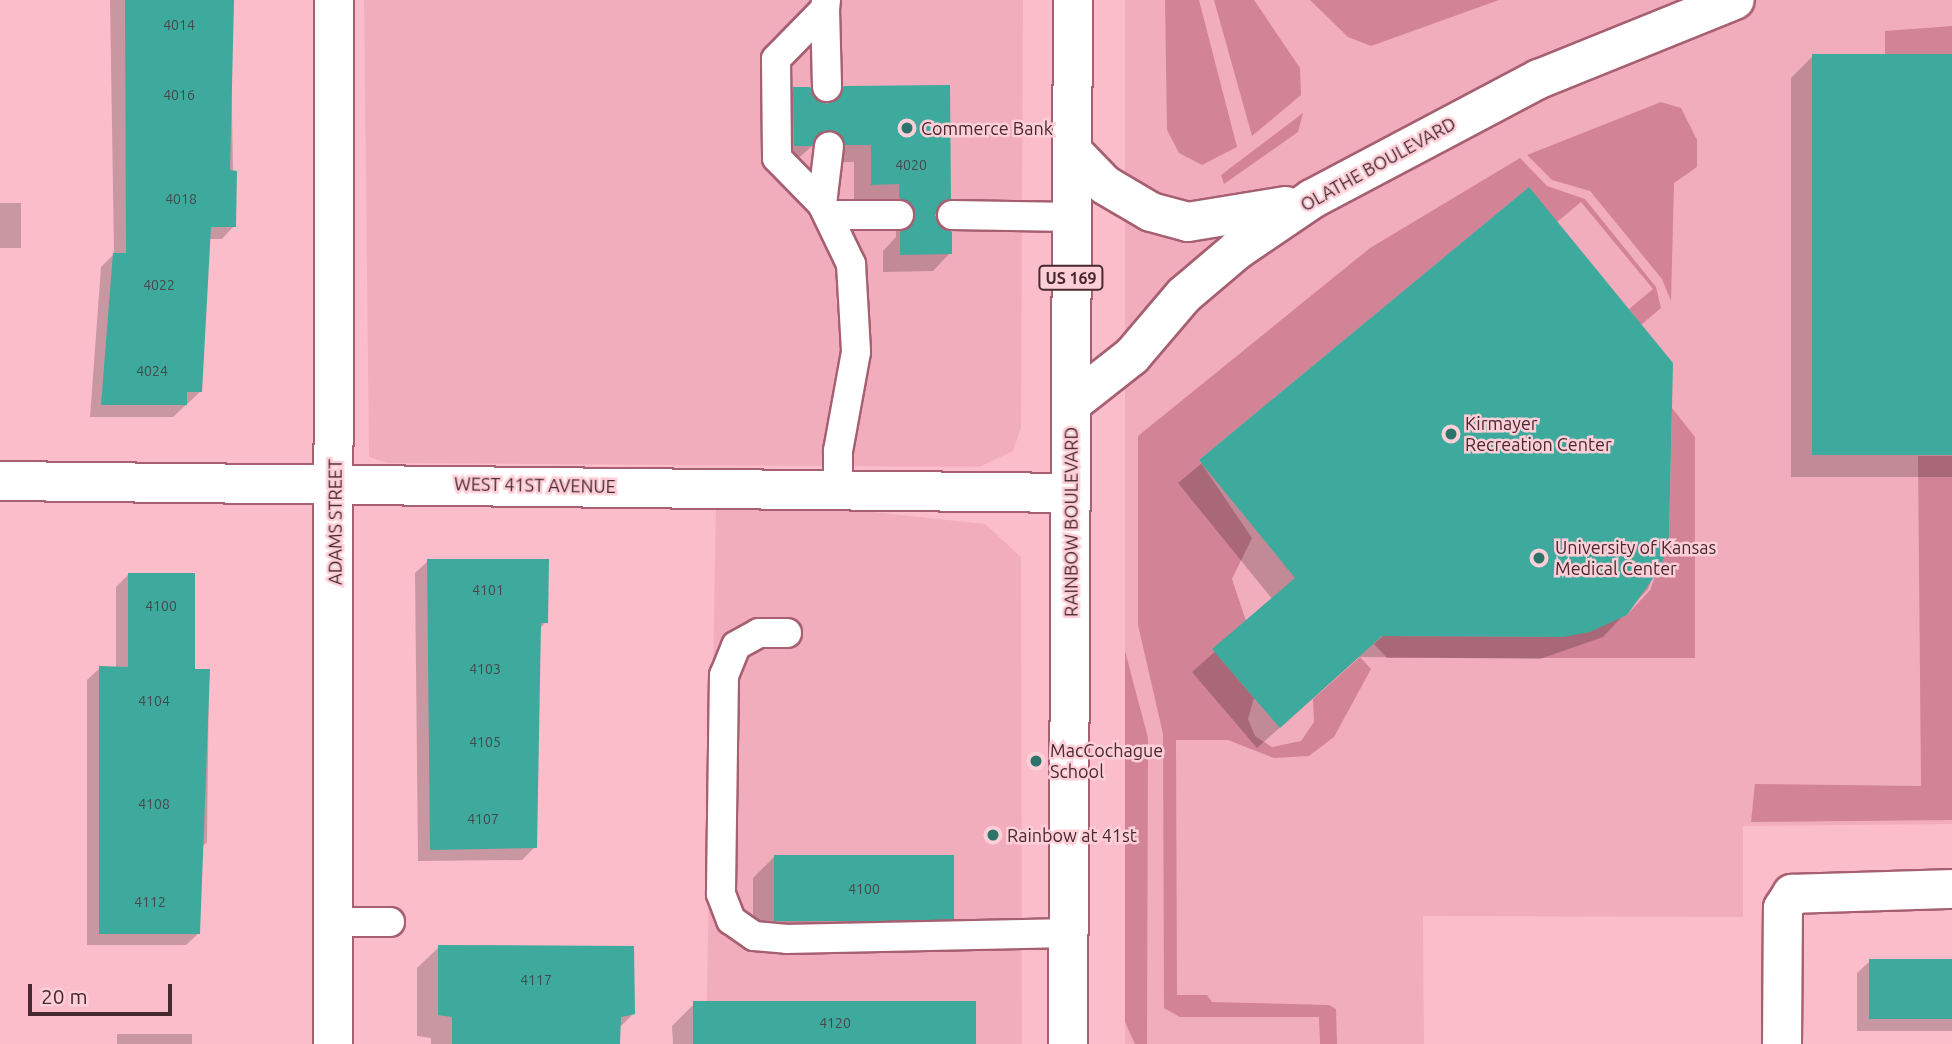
<!DOCTYPE html>
<html>
<head>
<meta charset="utf-8">
<style>
  body { margin:0 }
  #map { position:relative; width:1952px; height:1044px; overflow:hidden; background:#fcbdca; font-family:Ubuntu,sans-serif }
  div>[style] { position:absolute }
  [style*='--x'] { left:calc(var(--x)*1px); top:calc(var(--y)*1px); width:calc(var(--w)*1px); rotate:calc(var(--a)*1deg) }
  .built>* { inset:0; background:#f2adbc }
  .green>* { inset:0; background:#d38396 }
  .shadow>* { inset:0; background:#0003; transform-origin:0 0 }
  .building>* { inset:0; background:#3ea99d; transform-origin:0 0 }
  .roads { filter:drop-shadow(2px 0 #a66071) drop-shadow(-2px 0 #a66071) drop-shadow(0 2px #a66071) drop-shadow(0 -2px #a66071) }
  .lane>* { height:28px; margin:-14px; padding:0 14px; transform-origin:14px; border-radius:14px; background:#fff }
  .street>* { height:38px; margin:-19px; padding:0 19px; transform-origin:19px; border-radius:19px; background:#fff }
  .primary>* { height:38px; margin:-19px; padding:0 19px; transform-origin:19px; border-radius:19px; background:#fff }
  .dots>* { width:19px; height:19px; translate:-50% -50%; box-sizing:border-box; border:4px solid #ffcfd8; border-radius:50% }
  span { translate:-50% -50%; white-space:nowrap; text-align:center; line-height:1.15; -webkit-text-stroke:5px #ffcfd8; paint-order:stroke }
  .number-label { font-size:14px; color:#45494b }
  .number-label span { -webkit-text-stroke-width:0 }
  .shield-label span { padding:2px 5px; background:#ffcfd8; border:2px solid; border-radius:5px; -webkit-text-stroke-width:0 }
  .shield-label { font-size:16px; color:#472930; font-weight:700 }
  .poi-label { font-size:18px; color:#472930 }
  .left { translate:0 -50%; text-align:left }
  .street-label { font-size:18px; color:#472930 }
  .scale { position:absolute; left:28px; top:984px; width:144px; height:32px; box-sizing:border-box; border:4px solid #472930; border-top:0; padding-left:9px; font-size:21px; line-height:24px; white-space:nowrap; color:#472930; -webkit-text-stroke:5px #ffcfd8; paint-order:stroke }
</style>
</head>
<body>
<div id="map">
  <div class="built">
    <i style="clip-path:polygon(364px 0,1023px 0,1021px 428px,1013px 451px,979px 467px,388px 463px,369px 457px)"></i>
    <i style="clip-path:polygon(1125px 0,1952px 0,1952px 824px,1743px 826px,1743px 917px,1423px 916px,1424px 1044px,1125px 1044px)"></i>
    <i style="clip-path:polygon(716px 506px,864px 511px,985px 524px,1021px 557px,1022px 1044px,706px 1044px)"></i>
  </div>
  <div class="green">
    <i style="clip-path:polygon(1165px 0,1199px 0,1237px 147px,1202px 165px,1179px 153px,1167px 130px)"></i>
    <i style="clip-path:polygon(1214px 0,1254px 0,1300px 68px,1301px 95px,1252px 136px)"></i>
    <i style="clip-path:polygon(1310px 0,1499px 0,1371px 46px,1348px 37px)"></i>
    <i style="clip-path:polygon(1952px 26px,1952px 55px,1885px 55px,1885px 31px)"></i>
    <i style="clip-path:polygon(1661px 102px,1681px 108px,1697px 140px,1697px 167px,1674px 183px,1671px 301px,1662px 279px,1590px 191px,1552px 180px,1527px 155px)"></i>
    <i style="clip-path:polygon(1303px 113px,1298px 132px,1224px 184px,1221px 175px)"></i>
    <i style="clip-path:polygon(1520px 158px,1547px 186px,1585px 199px,1656px 287px,1661px 308px,1641px 325px,1629px 309px,1653px 289px,1581px 202px,1557px 222px,1528px 188px,1199px 460px,1252px 538px,1232px 579px,1246px 621px,1213px 650px,1254px 698px,1248px 719px,1255px 736px,1272px 747px,1301px 741px,1314px 722px,1313px 699px,1360px 657px,1371px 669px,1334px 737px,1309px 756px,1274px 758px,1228px 740px,1176px 740px,1177px 995px,1207px 995px,1212px 1002px,1329px 1005px,1336px 1009px,1337px 1044px,1320px 1044px,1319px 1017px,1180px 1017px,1164px 1008px,1163px 734px,1138px 625px,1138px 436px,1370px 248px)"></i>
    <i style="clip-path:polygon(1672px 408px,1695px 437px,1695px 658px,1387px 658px,1374px 644px,1383px 636px,1563px 637px,1627px 615px,1650px 590px,1669px 537px)"></i>
    <i style="clip-path:polygon(1918px 456px,1952px 456px,1952px 820px,1751px 822px,1755px 784px,1921px 786px)"></i>
    <i style="clip-path:polygon(1125px 651px,1148px 738px,1147px 1044px,1135px 1044px,1125px 1022px)"></i>
  </div>
  <div class="shadow">
    <i style="clip-path:polygon(110px 0,230px 0,234px 226px,222px 239px,209px 239px,201px 391px,173px 417px,90px 417px,101px 267px,114px 254px)"></i>
    <i style="clip-path:polygon(1813px 56px,1952px 56px,1952px 477px,1791px 477px,1791px 78px)"></i>
    <i style="clip-path:polygon(844px 88px,933px 215px,950px 253px,933px 271px,883px 272px,883px 251px,896px 237px,896px 224px,854px 202px,854px 162px,827px 162px,812px 146px,793px 163px,776px 107px,794px 89px,827px 106px)"></i>
    <i style="clip-path:polygon(1528px 190px,1667px 537px,1648px 589px,1603px 637px,1540px 659px,1359px 657px,1257px 748px,1192px 672px,1273px 600px,1178px 483px)"></i>
    <i style="left:21px;top:203px;width:45px;height:21px;rotate:90deg"></i>
    <i style="clip-path:polygon(428px 561px,546px 622px,539px 629px,535px 847px,522px 860px,418px 861px,415px 573px)"></i>
    <i style="clip-path:polygon(128px 575px,193px 671px,209px 671px,207px 842px,199px 850px,199px 933px,186px 945px,87px 945px,87px 680px,100px 668px,116px 668px,116px 587px)"></i>
    <i style="clip-path:polygon(775px 856px,952px 918px,930px 940px,753px 942px,753px 878px)"></i>
    <i style="clip-path:polygon(439px 947px,633px 1014px,619px 1028px,618px 1044px,431px 1044px,431px 1038px,417px 1036px,417px 968px)"></i>
    <i style="clip-path:polygon(1870px 961px,1952px 961px,1952px 1031px,1857px 1031px,1857px 973px)"></i>
    <i style="clip-path:polygon(694px 1004px,974px 1044px,673px 1044px,672px 1026px)"></i>
    <i style="left:117px;top:1034px;width:75px;height:15px"></i>
  </div>
  <div class="building">
    <i style="clip-path:polygon(125px 0,234px 0,230px 170px,237px 171px,236px 227px,211px 227px,202px 392px,187px 392px,187px 405px,101px 405px,113px 253px,126px 253px)"></i>
    <i style="left:1812px;top:54px;width:140px;height:401px"></i>
    <i style="clip-path:polygon(950px 85px,951px 199px,935px 215px,952px 232px,952px 254px,900px 255px,900px 232px,914px 223px,913px 206px,899px 198px,899px 184px,871px 185px,871px 145px,845px 145px,830px 130px,816px 136px,812px 146px,794px 146px,793px 87px,810px 87px,827px 104px,844px 86px)"></i>
    <i style="clip-path:polygon(1529px 187px,1673px 363px,1669px 537px,1661px 567px,1627px 615px,1590px 632px,1563px 637px,1382px 636px,1280px 728px,1212px 649px,1295px 578px,1199px 460px)"></i>
    <i style="clip-path:polygon(427px 559px,549px 559px,548px 623px,541px 623px,537px 848px,430px 850px)"></i>
    <i style="clip-path:polygon(128px 573px,195px 573px,195px 669px,210px 669px,200px 934px,99px 934px,99px 666px,128px 667px)"></i>
    <i style="left:774px;top:855px;width:180px;height:66px"></i>
    <i style="clip-path:polygon(438px 945px,634px 946px,635px 1014px,621px 1017px,620px 1044px,452px 1044px,452px 1017px,438px 1015px)"></i>
    <i style="left:1869px;top:959px;width:83px;height:60px"></i>
    <i style="left:976px;top:1001px;width:43px;height:283px;rotate:90deg"></i>
  </div>
  <div class="roads">
    <div class="lane">
      <i style="--x:826;--y:0;--w:9;--a:96"></i>
      <i style="--x:825;--y:9;--w:70;--a:134.4"></i>
      <i style="--x:776;--y:59;--w:99;--a:89.4"></i>
      <i style="--x:777;--y:158;--w:64;--a:45.6"></i>
      <i style="--x:822;--y:204;--w:67;--a:64.2"></i>
      <i style="--x:851;--y:264;--w:88;--a:86.7"></i>
      <i style="--x:856;--y:352;--w:101;--a:100.3"></i>
      <i style="--x:838;--y:451;--w:39;--a:90"></i>
      <i style="--x:825;--y:9;--w:78;--a:88.5"></i>
      <i style="--x:822;--y:204;--w:58;--a:-83.1"></i>
      <i style="--x:830;--y:215;--w:69;--a:0"></i>
      <i style="--x:952;--y:215;--w:120;--a:1"></i>
      <i style="--x:787;--y:633;--w:28;--a:180"></i>
      <i style="--x:759;--y:633;--w:26;--a:151"></i>
      <i style="--x:736;--y:646;--w:31;--a:112"></i>
      <i style="--x:724;--y:675;--w:219;--a:90.8"></i>
      <i style="--x:721;--y:894;--w:28;--a:69"></i>
      <i style="--x:731;--y:920;--w:28;--a:35"></i>
      <i style="--x:754;--y:936;--w:33;--a:5"></i>
      <i style="--x:787;--y:939;--w:282;--a:-1.2"></i>
      <i style="--x:333;--y:922;--w:57;--a:0"></i>
    </div>
    <div class="street">
      <i style="--x:1072;--y:151;--w:47;--a:45.9"></i>
      <i style="--x:1105;--y:185;--w:53;--a:30.4"></i>
      <i style="--x:1151;--y:212;--w:38;--a:15"></i>
      <i style="--x:1188;--y:222;--w:99;--a:-9.3"></i>
      <i style="--x:1071;--y:404;--w:78;--a:-38.2"></i>
      <i style="--x:1132;--y:356;--w:80;--a:-49.6"></i>
      <i style="--x:1184;--y:295;--w:70;--a:-40.3"></i>
      <i style="--x:1237;--y:250;--w:91;--a:-34.2"></i>
      <i style="--x:1312;--y:199;--w:257;--a:-27.9"></i>
      <i style="--x:1539;--y:79;--w:211;--a:-22"></i>
      <i style="--x:0;--y:481;--w:1071;--a:0.64"></i>
      <i style="--x:333;--y:1044;--w:1044;--a:-89.95"></i>
      <i style="--x:1782;--y:1044;--w:136;--a:-89.6"></i>
      <i style="--x:1783;--y:908;--w:17;--a:-57"></i>
      <i style="--x:1792;--y:894;--w:160;--a:-1.8"></i>
    </div>
    <div class="primary">
      <i style="--x:1068;--y:1044;--w:1044;--a:-89.73"></i>
    </div>
  </div>
  <div class="dots">
    <i style="left:907px;top:128px;background:#2c736b"></i>
    <i style="left:1451px;top:434px;background:#2c736b"></i>
    <i style="left:1539px;top:558px;background:#2c736b"></i>
    <i style="left:1036px;top:761px;background:#2c736b"></i>
    <i style="left:993px;top:835px;background:#2c736b"></i>
  </div>
  <div class="number-label">
    <span style="left:179px;top:25px">4014</span>
    <span style="left:179px;top:95px">4016</span>
    <span style="left:911px;top:165px">4020</span>
    <span style="left:181px;top:199px">4018</span>
    <span style="left:159px;top:285px">4022</span>
    <span style="left:152px;top:371px">4024</span>
    <span style="left:488px;top:590px">4101</span>
    <span style="left:161px;top:606px">4100</span>
    <span style="left:485px;top:669px">4103</span>
    <span style="left:154px;top:701px">4104</span>
    <span style="left:485px;top:742px">4105</span>
    <span style="left:154px;top:804px">4108</span>
    <span style="left:483px;top:819px">4107</span>
    <span style="left:864px;top:889px">4100</span>
    <span style="left:150px;top:902px">4112</span>
    <span style="left:536px;top:980px">4117</span>
    <span style="left:835px;top:1023px">4120</span>
  </div>
  <div class="shield-label">
    <span style="left:1071px;top:278px">US 169</span>
  </div>
  <div class="poi-label">
    <span class="left" style="left:921px;top:128px">Commerce Bank</span>
    <span class="left" style="left:1465px;top:434px">Kirmayer<br>Recreation Center</span>
    <span class="left" style="left:1555px;top:558px">University of Kansas<br>Medical Center</span>
    <span class="left" style="left:1050px;top:761px">MacCochague<br>School</span>
    <span class="left" style="left:1007px;top:835px">Rainbow at 41st</span>
  </div>
  <div class="street-label">
    <span style="left:1378px;top:164px;rotate:-29deg">OLATHE BOULEVARD</span>
    <span style="left:535px;top:485px;rotate:1deg">WEST 41ST AVENUE</span>
    <span style="left:335px;top:522px;rotate:-90deg">ADAMS STREET</span>
    <span style="left:1071px;top:522px;rotate:-90deg">RAINBOW BOULEVARD</span>
  </div>
  <div class="scale">20 m</div>
</div>
</body>
</html>
